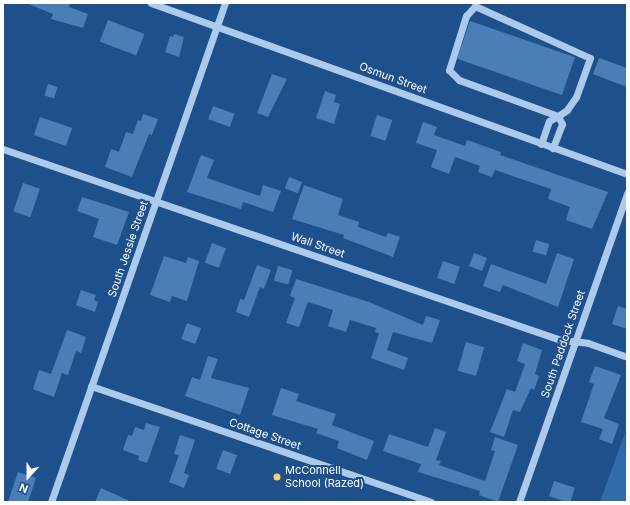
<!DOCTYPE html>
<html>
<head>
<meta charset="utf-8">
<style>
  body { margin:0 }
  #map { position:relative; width:630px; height:505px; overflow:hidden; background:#1e518c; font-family:Inter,sans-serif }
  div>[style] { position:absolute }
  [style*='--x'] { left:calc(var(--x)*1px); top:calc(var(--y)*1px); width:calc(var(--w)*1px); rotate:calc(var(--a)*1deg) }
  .green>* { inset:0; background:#316caa }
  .building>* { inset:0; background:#4a7eb6; transform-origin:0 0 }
  .minor>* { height:7px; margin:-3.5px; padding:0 3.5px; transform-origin:3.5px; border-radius:3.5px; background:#abcaec }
  .dots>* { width:11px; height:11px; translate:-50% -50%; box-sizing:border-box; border:2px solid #1e518c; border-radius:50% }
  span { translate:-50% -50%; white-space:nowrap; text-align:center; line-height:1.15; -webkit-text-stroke:4px #1e518c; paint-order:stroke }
  .street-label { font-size:11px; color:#fff }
  .poi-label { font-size:11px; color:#fff }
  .left { translate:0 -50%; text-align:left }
  .frame { position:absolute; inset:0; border:4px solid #fff; pointer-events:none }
  .north { position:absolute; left:8px; top:457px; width:40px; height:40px; -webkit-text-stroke:3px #1e518c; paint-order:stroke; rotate:201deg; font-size:11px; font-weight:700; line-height:16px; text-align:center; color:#fff }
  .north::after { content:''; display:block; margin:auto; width:14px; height:18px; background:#fff; clip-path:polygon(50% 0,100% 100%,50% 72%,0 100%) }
</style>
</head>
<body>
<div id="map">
  <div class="green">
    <i style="clip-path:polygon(625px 433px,627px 502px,600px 502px)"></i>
  </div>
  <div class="building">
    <i style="clip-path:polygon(26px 3px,70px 3px,69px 7px,88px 14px,83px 28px,51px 19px,53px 14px)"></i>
    <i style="left:108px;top:20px;width:39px;height:23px;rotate:21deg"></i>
    <i style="left:470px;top:21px;width:111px;height:40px;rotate:19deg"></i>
    <i style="clip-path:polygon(174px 34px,184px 37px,179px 57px,165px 52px,170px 36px,173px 37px)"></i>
    <i style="clip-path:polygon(599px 58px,627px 68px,627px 87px,593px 74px)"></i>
    <i style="clip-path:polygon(272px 74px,287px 79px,268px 117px,257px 113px)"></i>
    <i style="left:48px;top:84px;width:10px;height:12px;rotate:17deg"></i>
    <i style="clip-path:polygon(325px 91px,336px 95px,334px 102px,340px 104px,334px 124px,316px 118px)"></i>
    <i style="left:213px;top:106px;width:23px;height:14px;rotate:20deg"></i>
    <i style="clip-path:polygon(143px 114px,158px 119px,152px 135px,149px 134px,132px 177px,105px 167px,111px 149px,119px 152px,126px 132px,133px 134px,138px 120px,141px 121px)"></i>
    <i style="left:377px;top:115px;width:16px;height:22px;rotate:18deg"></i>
    <i style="left:40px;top:117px;width:34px;height:19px;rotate:19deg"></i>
    <i style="clip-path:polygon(423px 122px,437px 127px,434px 135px,465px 146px,467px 140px,501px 152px,500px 155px,608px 192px,592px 229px,566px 220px,570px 207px,548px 199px,551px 189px,495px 170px,492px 177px,478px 172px,480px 166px,455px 157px,449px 174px,431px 167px,437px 150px,416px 143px)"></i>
    <i style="clip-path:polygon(201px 155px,214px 160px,207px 178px,260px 196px,263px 185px,281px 191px,273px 212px,243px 202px,241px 209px,187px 192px)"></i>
    <i style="left:289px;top:177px;width:14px;height:12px;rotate:21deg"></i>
    <i style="left:23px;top:183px;width:18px;height:30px;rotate:19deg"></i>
    <i style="clip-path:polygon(304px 185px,343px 199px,338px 215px,359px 222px,358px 227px,386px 237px,388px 233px,400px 237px,393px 257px,343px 238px,344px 235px,292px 219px)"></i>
    <i style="clip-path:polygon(82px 197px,129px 212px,117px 245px,93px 237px,99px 219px,77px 211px)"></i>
    <i style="left:536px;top:240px;width:14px;height:12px;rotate:17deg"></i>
    <i style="left:212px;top:243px;width:15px;height:21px;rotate:20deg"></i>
    <i style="left:474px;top:253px;width:14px;height:14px;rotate:21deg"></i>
    <i style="clip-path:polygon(557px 253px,574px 259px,558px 307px,503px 285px,500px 292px,483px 286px,491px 264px,546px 284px)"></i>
    <i style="clip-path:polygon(164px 256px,186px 263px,188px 257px,199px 261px,187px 301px,172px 296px,170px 302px,150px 295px)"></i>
    <i style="left:443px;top:261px;width:18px;height:18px;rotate:19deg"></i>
    <i style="clip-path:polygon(257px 265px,271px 270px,264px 289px,260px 287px,249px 317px,236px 312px,240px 299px,244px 300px)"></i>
    <i style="left:278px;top:266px;width:15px;height:15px;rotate:16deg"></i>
    <i style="clip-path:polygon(296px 279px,369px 302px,423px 325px,426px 316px,440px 320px,432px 343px,393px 332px,387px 350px,408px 358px,404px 370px,371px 358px,379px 333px,375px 332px,376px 328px,350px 320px,346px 332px,328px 326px,333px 310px,308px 302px,299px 327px,286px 323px,295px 298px,290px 296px)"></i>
    <i style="clip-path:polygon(81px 290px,96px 295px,94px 300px,98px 302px,95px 312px,76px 305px)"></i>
    <i style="clip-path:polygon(618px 306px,627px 309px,627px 329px,612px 324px)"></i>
    <i style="left:187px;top:323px;width:15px;height:17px;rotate:20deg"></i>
    <i style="clip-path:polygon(67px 330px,86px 337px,81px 353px,76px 351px,68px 375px,62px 373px,54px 397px,33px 389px,39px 370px,51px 374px)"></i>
    <i style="left:466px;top:342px;width:19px;height:30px;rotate:16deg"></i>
    <i style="clip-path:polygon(523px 343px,542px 350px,535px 374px,539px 376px,534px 390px,531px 388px,520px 412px,513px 410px,504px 437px,490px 432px,507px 389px,515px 392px,525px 364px,517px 361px)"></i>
    <i style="clip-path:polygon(208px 356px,218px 359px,211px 378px,249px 388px,240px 415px,185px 396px,192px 377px,200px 380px)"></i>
    <i style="clip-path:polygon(595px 366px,621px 375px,604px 418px,619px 424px,612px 444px,599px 439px,603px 429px,581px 422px,594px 384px,589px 382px)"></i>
    <i style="clip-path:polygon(281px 388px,299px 394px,296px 401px,336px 414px,332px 425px,374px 441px,367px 460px,337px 448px,339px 441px,316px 433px,318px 429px,272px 415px)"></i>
    <i style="clip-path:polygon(146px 423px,160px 427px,147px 463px,138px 460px,139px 456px,123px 450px,128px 435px,132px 436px,135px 427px,144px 430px)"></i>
    <i style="clip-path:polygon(435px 428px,446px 432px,436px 460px,441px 461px,439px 465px,485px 481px,495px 451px,491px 450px,495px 437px,518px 445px,498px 502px,479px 495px,480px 491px,418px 472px,421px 464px,383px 451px,389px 434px,428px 447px)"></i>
    <i style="clip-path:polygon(180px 435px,195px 440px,184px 473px,189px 475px,184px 488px,169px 482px,179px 455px,174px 454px)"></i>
    <i style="left:223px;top:450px;width:15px;height:20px;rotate:20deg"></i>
    <i style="clip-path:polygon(18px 472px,36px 478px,28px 502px,8px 502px)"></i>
    <i style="left:554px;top:481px;width:22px;height:16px;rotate:18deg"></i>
    <i style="clip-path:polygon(101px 488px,132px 502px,95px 502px)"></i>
  </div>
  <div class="minor">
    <i style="--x:151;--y:3;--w:506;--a:19.76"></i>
    <i style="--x:475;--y:6;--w:126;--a:24.3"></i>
    <i style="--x:590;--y:58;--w:41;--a:109.7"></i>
    <i style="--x:576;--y:97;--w:16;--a:125"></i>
    <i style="--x:567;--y:110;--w:11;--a:146"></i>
    <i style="--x:558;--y:116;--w:105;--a:-160"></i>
    <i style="--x:459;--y:80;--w:14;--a:-135"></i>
    <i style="--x:449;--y:70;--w:57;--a:-72.5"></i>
    <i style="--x:466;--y:16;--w:13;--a:-48"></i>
    <i style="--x:541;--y:144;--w:24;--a:-71"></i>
    <i style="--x:549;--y:121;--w:10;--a:-29"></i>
    <i style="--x:558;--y:116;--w:9;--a:63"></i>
    <i style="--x:562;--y:124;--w:26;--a:111"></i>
    <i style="--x:3;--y:149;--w:590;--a:18.9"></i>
    <i style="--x:561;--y:340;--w:27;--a:6"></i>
    <i style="--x:588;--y:343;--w:41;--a:19.7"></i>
    <i style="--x:91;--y:386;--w:359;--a:18.8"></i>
    <i style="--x:51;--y:502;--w:528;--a:-70.78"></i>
    <i style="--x:519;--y:502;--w:327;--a:-70.7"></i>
  </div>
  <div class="dots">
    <i style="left:277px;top:477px;background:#fccd6a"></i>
  </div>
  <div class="street-label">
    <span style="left:393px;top:78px;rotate:20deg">Osmun Street</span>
    <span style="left:318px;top:245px;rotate:19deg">Wall Street</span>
    <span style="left:128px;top:249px;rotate:-71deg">South Jessie Street</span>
    <span style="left:563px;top:344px;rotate:-71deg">South Paddock Street</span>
    <span style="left:265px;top:434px;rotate:19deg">Cottage Street</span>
  </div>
  <div class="poi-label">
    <span class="left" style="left:285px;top:477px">McConnell<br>School (Razed)</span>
  </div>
  <div class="frame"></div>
  <div class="north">N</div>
</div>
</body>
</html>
